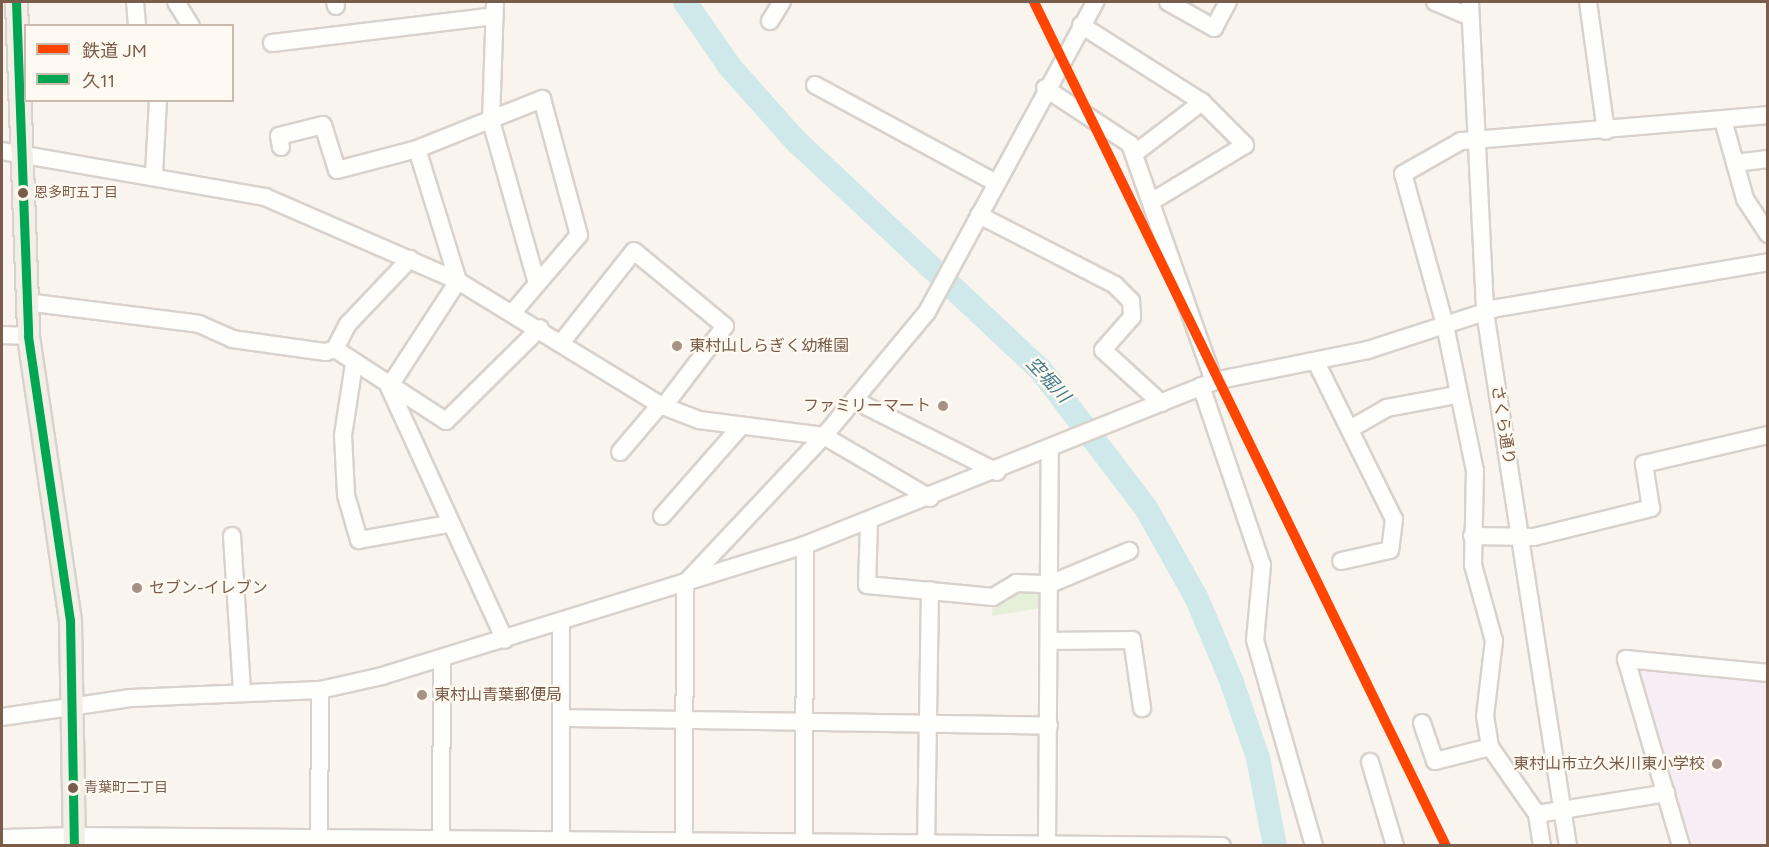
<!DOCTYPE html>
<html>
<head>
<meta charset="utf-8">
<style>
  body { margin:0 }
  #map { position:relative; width:1769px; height:847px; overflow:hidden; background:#f9f5ee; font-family:Figtree,"Noto Sans JP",sans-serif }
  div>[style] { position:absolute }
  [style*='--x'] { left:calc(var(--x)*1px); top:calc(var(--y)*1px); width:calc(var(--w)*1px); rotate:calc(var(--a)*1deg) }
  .education>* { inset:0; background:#f6edf5 }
  .green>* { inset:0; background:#e6f0d9 }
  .river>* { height:24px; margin:-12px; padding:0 12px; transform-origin:12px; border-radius:12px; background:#cfe8ea }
  .roads { filter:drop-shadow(2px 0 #d9d2cc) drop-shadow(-2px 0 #d9d2cc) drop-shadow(0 2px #d9d2cc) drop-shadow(0 -2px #d9d2cc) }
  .minor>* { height:16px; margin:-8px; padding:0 8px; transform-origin:8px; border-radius:8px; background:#fefefc }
  .major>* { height:21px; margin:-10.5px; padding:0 10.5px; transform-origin:10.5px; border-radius:10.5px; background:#f3eee6 }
  .bus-1>* { height:9px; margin:-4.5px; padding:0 4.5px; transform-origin:4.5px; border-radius:4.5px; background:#00a651 }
  .rail-1>* { height:10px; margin:-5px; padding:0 5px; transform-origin:5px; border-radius:5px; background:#ff4500 }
  .dots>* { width:16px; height:16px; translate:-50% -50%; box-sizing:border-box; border:3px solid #fffaf1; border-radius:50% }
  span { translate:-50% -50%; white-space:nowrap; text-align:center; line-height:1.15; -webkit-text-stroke:4.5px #fffaf1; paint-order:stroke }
  .bus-label { font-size:14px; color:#7a5c4b }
  .left { translate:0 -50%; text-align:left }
  .poi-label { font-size:16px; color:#7a5c4b }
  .right { translate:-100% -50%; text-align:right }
  .street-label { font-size:16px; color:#7a5c4b }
  .water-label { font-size:18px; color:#407a87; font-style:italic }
  .frame { position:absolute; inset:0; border:3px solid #7a5c4b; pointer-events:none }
  .legend { position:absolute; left:24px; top:24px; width:210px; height:78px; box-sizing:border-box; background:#fffaf1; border:2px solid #cabbaf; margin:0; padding:8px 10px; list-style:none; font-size:18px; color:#7a5c4b }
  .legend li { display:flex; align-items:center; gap:12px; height:30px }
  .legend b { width:30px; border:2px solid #cabbaf }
</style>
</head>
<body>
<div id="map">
  <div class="education">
    <i style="clip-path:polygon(1637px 669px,1767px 683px,1767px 845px,1692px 845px)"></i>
  </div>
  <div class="green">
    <i style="clip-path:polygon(1050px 584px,1050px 607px,992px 616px,993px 597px)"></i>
  </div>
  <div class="river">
    <i style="--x:685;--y:2;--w:79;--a:55.3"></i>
    <i style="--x:730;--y:67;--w:99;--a:48.3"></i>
    <i style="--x:796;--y:141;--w:334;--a:43.1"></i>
    <i style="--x:1040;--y:369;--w:175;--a:52.7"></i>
    <i style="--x:1146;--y:508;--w:104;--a:60.7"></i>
    <i style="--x:1197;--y:599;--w:88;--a:67.2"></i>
    <i style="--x:1231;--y:680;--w:83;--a:70.9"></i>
    <i style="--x:1258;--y:758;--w:90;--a:79.1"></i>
  </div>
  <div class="roads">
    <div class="minor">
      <i style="--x:135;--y:2;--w:24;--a:85"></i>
      <i style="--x:176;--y:2;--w:28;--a:58"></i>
      <i style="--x:335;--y:2;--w:4;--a:76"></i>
      <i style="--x:495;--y:2;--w:119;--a:91.9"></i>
      <i style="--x:491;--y:121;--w:169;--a:74.2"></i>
      <i style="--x:1168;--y:2;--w:53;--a:29.5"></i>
      <i style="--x:1214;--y:28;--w:30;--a:-62"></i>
      <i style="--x:1435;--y:2;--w:38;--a:23"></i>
      <i style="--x:1470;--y:2;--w:310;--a:87.2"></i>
      <i style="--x:1485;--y:312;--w:540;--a:81.17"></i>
      <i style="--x:1588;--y:2;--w:130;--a:82.1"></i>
      <i style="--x:770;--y:21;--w:22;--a:-58"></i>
      <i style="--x:1081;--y:25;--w:143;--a:32.5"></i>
      <i style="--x:1202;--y:102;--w:61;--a:45"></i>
      <i style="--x:1245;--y:145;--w:110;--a:148.8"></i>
      <i style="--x:272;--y:43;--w:224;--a:-6.9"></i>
      <i style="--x:815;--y:85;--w:206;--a:28.4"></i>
      <i style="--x:1045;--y:88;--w:102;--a:33.4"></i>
      <i style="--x:1130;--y:144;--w:251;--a:70.5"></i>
      <i style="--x:1723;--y:120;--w:82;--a:74.4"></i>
      <i style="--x:1745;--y:199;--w:42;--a:56.7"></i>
      <i style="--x:281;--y:147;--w:11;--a:-100"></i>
      <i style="--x:279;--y:136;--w:45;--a:-14"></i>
      <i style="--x:323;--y:125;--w:47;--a:72.7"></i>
      <i style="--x:337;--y:170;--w:83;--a:-14.7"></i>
      <i style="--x:417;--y:149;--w:135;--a:-21.8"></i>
      <i style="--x:542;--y:99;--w:141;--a:74.8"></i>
      <i style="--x:579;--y:235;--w:100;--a:130.5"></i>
      <i style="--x:417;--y:149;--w:138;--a:72.7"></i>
      <i style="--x:458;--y:281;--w:126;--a:123.1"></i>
      <i style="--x:389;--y:387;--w:278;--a:65.4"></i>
      <i style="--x:2;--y:151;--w:267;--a:9.9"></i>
      <i style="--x:265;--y:197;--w:210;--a:23.5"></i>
      <i style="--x:458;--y:281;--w:237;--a:31.5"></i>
      <i style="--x:660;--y:405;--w:42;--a:21"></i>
      <i style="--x:699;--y:420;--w:126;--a:7.3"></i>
      <i style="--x:824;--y:436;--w:123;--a:30.3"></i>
      <i style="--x:1134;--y:154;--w:86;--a:-37.4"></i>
      <i style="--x:1735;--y:163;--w:33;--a:-7"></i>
      <i style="--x:154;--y:174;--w:74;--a:-86.9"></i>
      <i style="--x:979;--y:215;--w:153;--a:27.2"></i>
      <i style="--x:1115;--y:285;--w:23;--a:45"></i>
      <i style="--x:1131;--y:301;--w:16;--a:86"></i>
      <i style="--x:1132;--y:317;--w:44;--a:131.3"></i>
      <i style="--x:1103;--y:350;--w:79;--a:42.4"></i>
      <i style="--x:26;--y:302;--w:174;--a:7.2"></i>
      <i style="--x:199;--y:324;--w:36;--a:24"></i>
      <i style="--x:232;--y:339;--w:95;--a:7.9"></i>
      <i style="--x:326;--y:352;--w:9;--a:-18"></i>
      <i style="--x:335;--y:349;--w:28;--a:-63"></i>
      <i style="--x:348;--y:324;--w:90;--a:-46.4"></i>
      <i style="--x:2;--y:335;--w:26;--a:2"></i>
      <i style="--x:561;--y:343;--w:117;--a:-51.6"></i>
      <i style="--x:634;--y:251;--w:118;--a:39.5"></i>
      <i style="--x:725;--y:326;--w:101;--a:127.3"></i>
      <i style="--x:335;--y:349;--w:132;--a:33"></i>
      <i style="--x:446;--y:421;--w:132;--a:-44.7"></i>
      <i style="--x:1316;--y:362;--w:175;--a:63.6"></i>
      <i style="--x:1394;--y:519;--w:31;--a:97"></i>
      <i style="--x:1390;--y:550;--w:50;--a:167.3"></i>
      <i style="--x:354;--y:364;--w:72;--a:98.8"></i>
      <i style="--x:343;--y:435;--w:60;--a:87.1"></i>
      <i style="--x:346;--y:495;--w:47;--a:73.9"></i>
      <i style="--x:359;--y:540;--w:90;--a:-10.2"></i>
      <i style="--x:1201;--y:386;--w:189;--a:71.2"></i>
      <i style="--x:1262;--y:565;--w:75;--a:95.3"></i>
      <i style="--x:1255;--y:640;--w:214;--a:74"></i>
      <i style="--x:854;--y:400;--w:160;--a:26.7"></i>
      <i style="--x:1350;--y:429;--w:43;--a:-29.6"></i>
      <i style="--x:1387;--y:408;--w:70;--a:-10.7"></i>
      <i style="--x:620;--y:452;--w:62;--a:-49.6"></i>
      <i style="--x:662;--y:516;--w:120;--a:-48.7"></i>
      <i style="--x:869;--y:523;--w:62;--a:91.8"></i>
      <i style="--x:867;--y:585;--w:127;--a:5.4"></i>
      <i style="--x:993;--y:597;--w:27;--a:-31"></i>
      <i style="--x:1016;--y:583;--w:34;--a:2"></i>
      <i style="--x:1050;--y:584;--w:86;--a:-22.7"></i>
      <i style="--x:232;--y:536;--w:154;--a:86.3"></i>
      <i style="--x:1472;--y:536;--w:62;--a:0.9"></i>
      <i style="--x:1534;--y:537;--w:121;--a:-13.9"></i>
      <i style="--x:1651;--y:508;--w:45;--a:-99"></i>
      <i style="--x:1644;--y:464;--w:127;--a:-13.2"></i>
      <i style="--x:690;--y:578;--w:195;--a:-46.7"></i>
      <i style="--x:824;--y:436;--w:161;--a:-50.3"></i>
      <i style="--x:927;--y:312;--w:353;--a:-61.5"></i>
      <i style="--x:1049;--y:641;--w:83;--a:-0.7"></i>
      <i style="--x:1132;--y:640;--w:69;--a:81.6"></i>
      <i style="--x:2;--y:717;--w:130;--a:-8.4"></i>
      <i style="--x:131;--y:698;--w:189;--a:-2.4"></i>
      <i style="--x:320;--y:690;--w:64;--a:-12.7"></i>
      <i style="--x:382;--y:676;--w:443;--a:-17.2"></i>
      <i style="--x:805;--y:545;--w:441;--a:-21.8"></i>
      <i style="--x:1214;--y:381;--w:157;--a:-11.4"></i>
      <i style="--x:1368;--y:350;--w:136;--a:-18"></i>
      <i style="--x:1497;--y:308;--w:275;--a:-9.6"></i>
      <i style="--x:563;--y:718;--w:486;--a:0.9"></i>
      <i style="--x:1422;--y:723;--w:40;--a:71.1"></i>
      <i style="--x:1435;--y:761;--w:57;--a:-14.3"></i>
      <i style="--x:1370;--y:762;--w:88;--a:73.4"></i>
      <i style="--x:1537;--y:814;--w:131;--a:-9.2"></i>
      <i style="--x:319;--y:845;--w:155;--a:-89.6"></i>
      <i style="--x:5;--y:846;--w:8;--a:-90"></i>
      <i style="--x:5;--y:838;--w:69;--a:-1.7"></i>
      <i style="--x:74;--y:836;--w:1148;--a:0.5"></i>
      <i style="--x:441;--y:846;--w:186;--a:-89.7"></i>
      <i style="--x:561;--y:846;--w:224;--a:-90"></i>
      <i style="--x:684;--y:846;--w:264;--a:-89.8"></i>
      <i style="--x:804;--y:846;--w:301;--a:-89.8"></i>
      <i style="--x:926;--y:846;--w:256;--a:-89.1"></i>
      <i style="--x:1047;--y:846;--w:396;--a:-89.6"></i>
      <i style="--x:1542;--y:846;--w:32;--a:-99"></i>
      <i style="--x:1537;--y:814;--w:82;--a:-125"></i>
      <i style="--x:1490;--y:747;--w:31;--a:-99"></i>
      <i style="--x:1485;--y:716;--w:76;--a:-83.2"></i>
      <i style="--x:1494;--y:641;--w:79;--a:-105.4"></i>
      <i style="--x:1473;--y:565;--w:94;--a:-88.8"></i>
      <i style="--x:1475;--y:471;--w:149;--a:-101.6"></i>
      <i style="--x:1445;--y:325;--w:157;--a:-105.5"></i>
      <i style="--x:1403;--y:174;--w:67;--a:-29.6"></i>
      <i style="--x:1461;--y:141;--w:308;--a:-4.8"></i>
      <i style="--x:1681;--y:846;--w:195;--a:-106.4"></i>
      <i style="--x:1626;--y:659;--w:143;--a:5.6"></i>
    </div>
    <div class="major">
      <i style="--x:16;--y:2;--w:334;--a:87.9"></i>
      <i style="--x:28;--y:336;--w:287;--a:81.6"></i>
      <i style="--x:70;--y:620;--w:226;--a:89"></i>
    </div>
  </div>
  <div class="bus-1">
    <i style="--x:16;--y:2;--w:334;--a:87.9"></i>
    <i style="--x:28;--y:336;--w:287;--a:81.6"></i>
    <i style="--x:70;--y:620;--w:226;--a:89"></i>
  </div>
  <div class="rail-1">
    <i style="--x:1034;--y:2;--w:939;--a:63.98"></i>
  </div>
  <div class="dots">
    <i style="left:23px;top:193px;background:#7a5c4b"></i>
    <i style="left:677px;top:346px;background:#a69284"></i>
    <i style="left:943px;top:406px;background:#a69284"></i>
    <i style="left:137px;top:588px;background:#a69284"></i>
    <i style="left:422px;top:695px;background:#a69284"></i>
    <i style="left:1717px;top:764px;background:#a69284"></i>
    <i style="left:73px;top:788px;background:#7a5c4b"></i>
  </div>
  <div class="bus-label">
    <span class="left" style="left:34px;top:193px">恩多町五丁目</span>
    <span class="left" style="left:84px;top:788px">青葉町二丁目</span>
  </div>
  <div class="poi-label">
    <span class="left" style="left:689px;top:346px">東村山しらぎく幼稚園</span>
    <span class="right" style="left:931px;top:406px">ファミリーマート</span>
    <span class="left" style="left:149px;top:588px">セブン-イレブン</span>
    <span class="left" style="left:434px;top:695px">東村山青葉郵便局</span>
    <span class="right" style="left:1705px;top:764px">東村山市立久米川東小学校</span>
  </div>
  <div class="street-label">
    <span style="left:1503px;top:425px;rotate:81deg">さくら通り</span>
  </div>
  <div class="water-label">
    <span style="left:1048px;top:380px;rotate:47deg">空堀川</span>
  </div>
  <div class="frame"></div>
  <ul class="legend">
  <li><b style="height:8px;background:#ff4500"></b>鉄道 JM</li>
  <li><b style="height:8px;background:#00a651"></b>久11</li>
  </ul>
</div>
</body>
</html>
